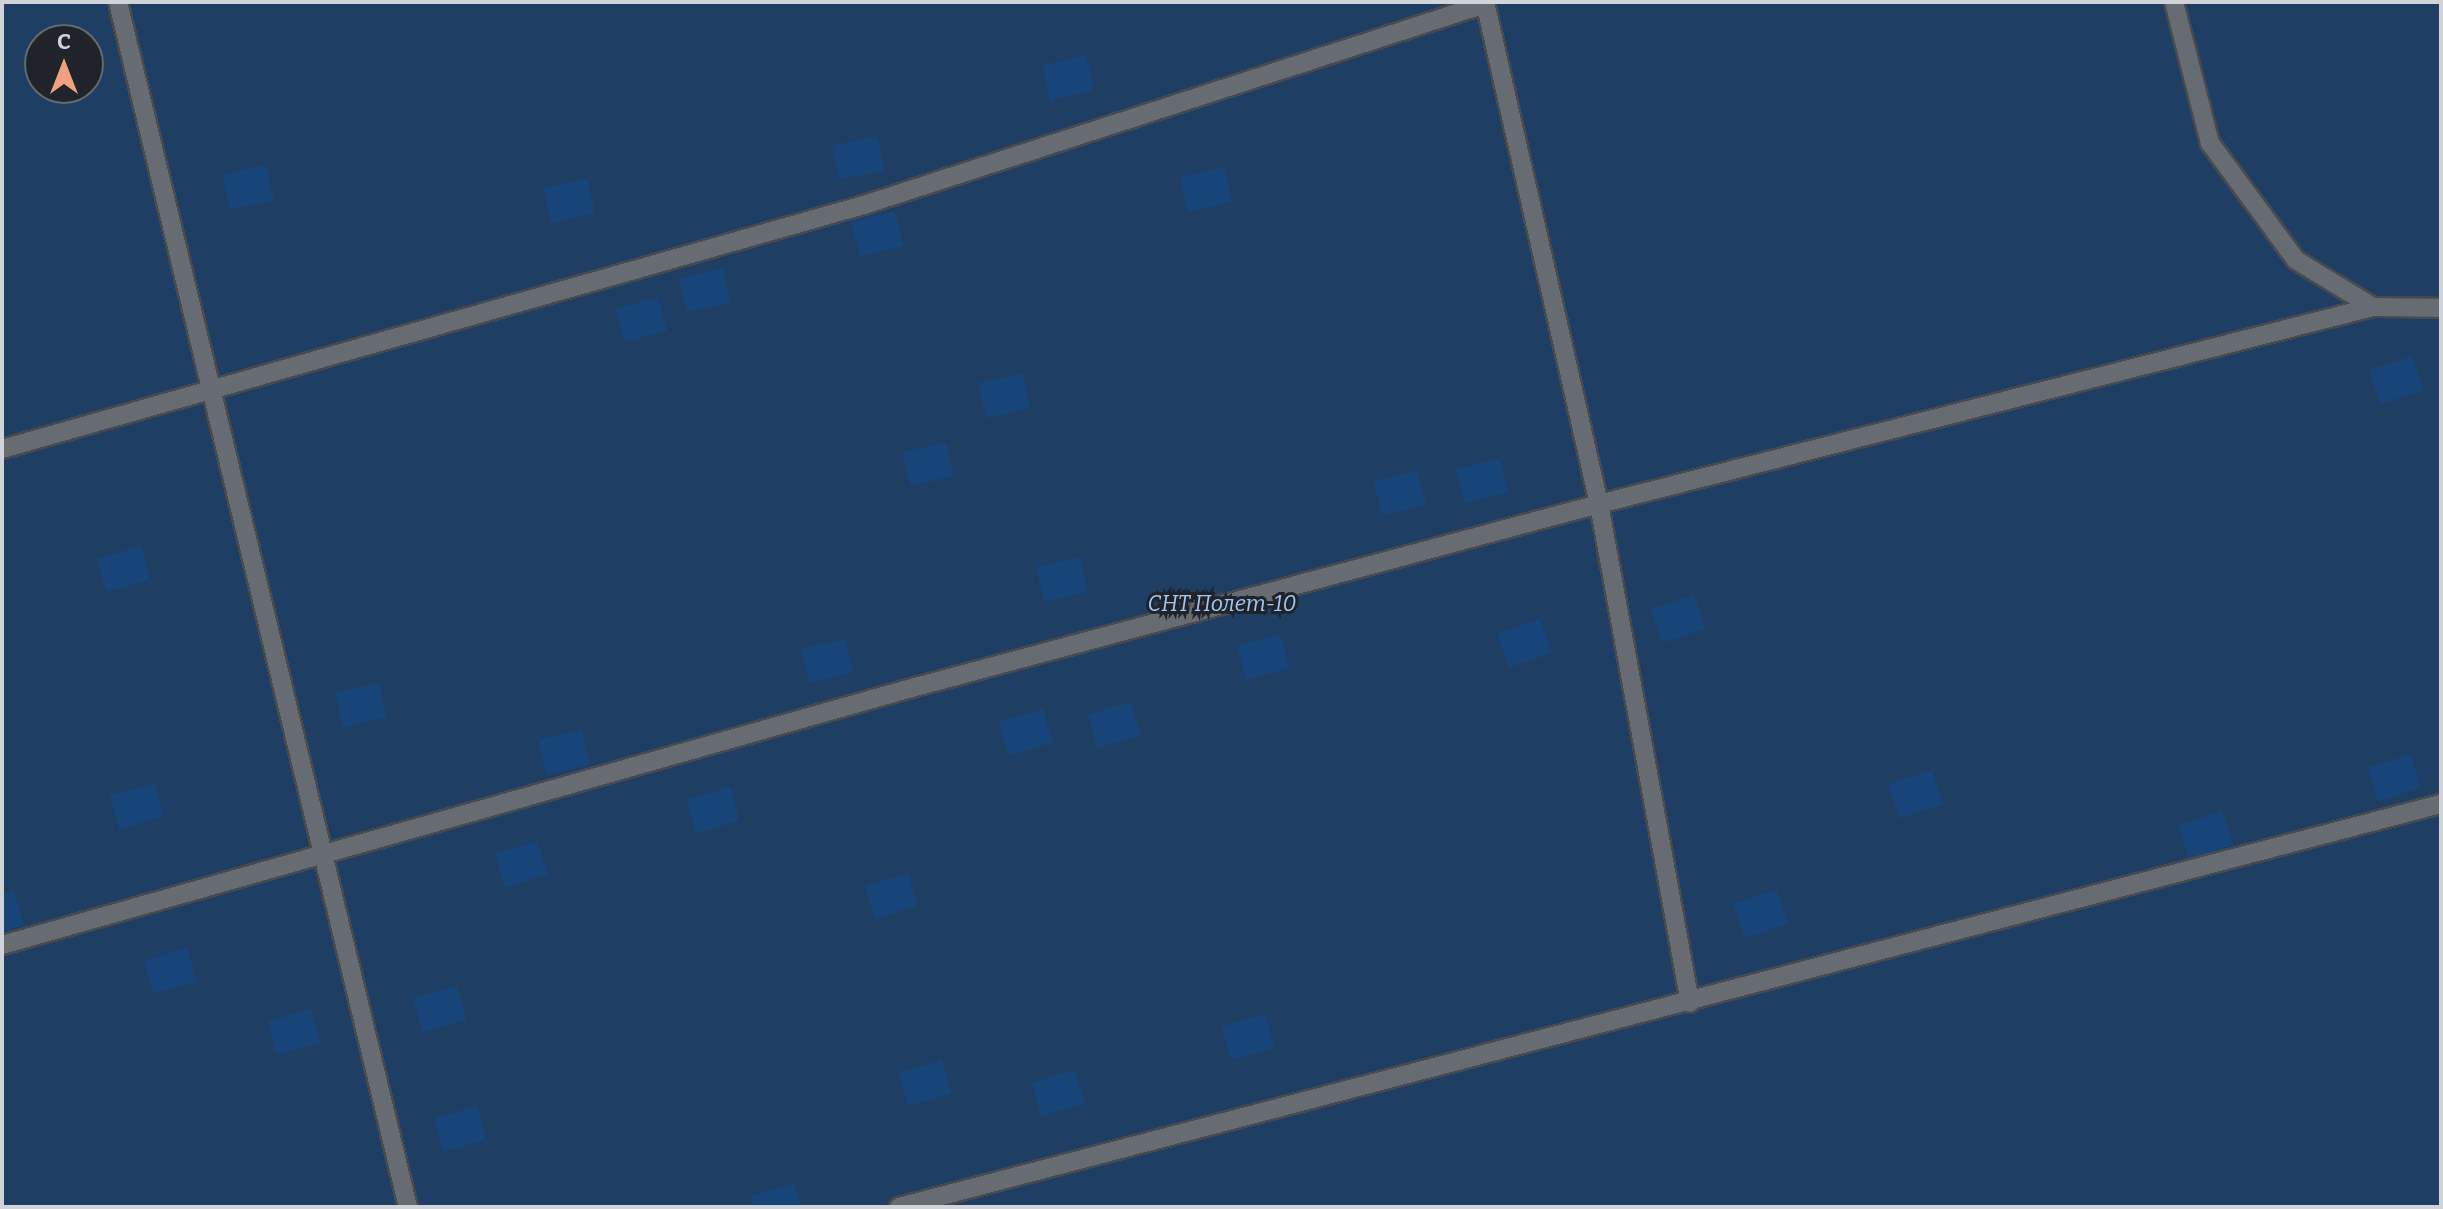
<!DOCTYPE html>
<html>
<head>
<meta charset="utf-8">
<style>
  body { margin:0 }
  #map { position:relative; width:2443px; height:1209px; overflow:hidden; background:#292e34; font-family:Bitter,serif }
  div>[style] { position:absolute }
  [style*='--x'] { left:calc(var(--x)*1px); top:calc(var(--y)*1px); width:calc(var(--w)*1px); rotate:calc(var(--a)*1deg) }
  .green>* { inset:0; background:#1e3e64 }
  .building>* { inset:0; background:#17457a; transform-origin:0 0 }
  .roads { filter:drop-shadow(2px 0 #474b50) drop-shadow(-2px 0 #474b50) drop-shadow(0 2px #474b50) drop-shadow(0 -2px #474b50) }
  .lane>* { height:18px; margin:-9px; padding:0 9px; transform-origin:9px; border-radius:9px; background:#676c72 }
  span { translate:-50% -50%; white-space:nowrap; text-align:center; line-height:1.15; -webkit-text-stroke:6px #20242a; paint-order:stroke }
  .park-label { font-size:22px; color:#a1c8f8; font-style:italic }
  .frame { position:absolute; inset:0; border:4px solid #d0d3d7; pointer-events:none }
  .north { position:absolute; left:24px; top:24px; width:80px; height:80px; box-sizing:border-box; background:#20242a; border:2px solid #666a6f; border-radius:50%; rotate:0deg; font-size:22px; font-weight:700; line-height:32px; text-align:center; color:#d0d3d7 }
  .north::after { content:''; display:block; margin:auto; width:28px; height:36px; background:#f1a17e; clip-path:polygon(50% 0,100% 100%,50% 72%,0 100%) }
</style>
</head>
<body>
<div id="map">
  <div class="green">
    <i style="clip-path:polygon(evenodd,2px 2px,2441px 2px,2441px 1207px,2px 1207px,2px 2px,40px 40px,88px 40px,88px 88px,40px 88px,40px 40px)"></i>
  </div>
  <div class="building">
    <i style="left:1086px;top:55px;width:36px;height:45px;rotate:77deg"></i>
    <i style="left:877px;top:136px;width:35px;height:46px;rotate:78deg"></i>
    <i style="left:266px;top:165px;width:36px;height:45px;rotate:77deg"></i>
    <i style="left:1224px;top:167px;width:36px;height:45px;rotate:77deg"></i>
    <i style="left:587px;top:178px;width:36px;height:45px;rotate:77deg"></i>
    <i style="left:895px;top:211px;width:36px;height:45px;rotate:76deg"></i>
    <i style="left:723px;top:268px;width:35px;height:45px;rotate:77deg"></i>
    <i style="left:658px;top:297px;width:35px;height:44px;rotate:75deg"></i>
    <i style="left:2412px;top:356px;width:36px;height:45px;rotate:72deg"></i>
    <i style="left:1022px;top:373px;width:36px;height:45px;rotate:77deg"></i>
    <i style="left:946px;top:442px;width:35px;height:45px;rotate:77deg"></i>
    <i style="left:1499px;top:458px;width:35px;height:45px;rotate:75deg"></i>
    <i style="left:1417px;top:470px;width:35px;height:45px;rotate:75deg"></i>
    <i style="left:141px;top:546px;width:35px;height:46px;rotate:74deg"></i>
    <i style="left:1080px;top:557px;width:36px;height:45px;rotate:77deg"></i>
    <i style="left:1694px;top:595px;width:36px;height:45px;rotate:72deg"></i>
    <i style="left:1540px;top:619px;width:36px;height:45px;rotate:71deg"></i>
    <i style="left:1280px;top:634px;width:35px;height:45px;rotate:74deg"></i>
    <i style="left:845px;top:639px;width:35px;height:45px;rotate:77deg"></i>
    <i style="left:379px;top:683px;width:35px;height:45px;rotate:77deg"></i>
    <i style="left:1131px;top:702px;width:35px;height:45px;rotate:74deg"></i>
    <i style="left:1043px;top:709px;width:35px;height:46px;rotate:74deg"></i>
    <i style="left:582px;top:730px;width:36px;height:45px;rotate:77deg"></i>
    <i style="left:2410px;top:754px;width:35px;height:45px;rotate:72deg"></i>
    <i style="left:1932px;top:770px;width:36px;height:46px;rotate:72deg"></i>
    <i style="left:154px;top:783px;width:35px;height:46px;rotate:74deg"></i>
    <i style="left:730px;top:787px;width:35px;height:45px;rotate:74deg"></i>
    <i style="left:2222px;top:811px;width:36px;height:46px;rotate:72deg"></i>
    <i style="left:538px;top:841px;width:35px;height:45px;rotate:74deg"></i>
    <i style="left:908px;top:873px;width:34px;height:45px;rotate:73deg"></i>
    <i style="left:1777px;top:889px;width:36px;height:46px;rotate:72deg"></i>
    <i style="clip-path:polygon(14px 891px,24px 925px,2px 932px,2px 895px)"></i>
    <i style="left:187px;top:948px;width:35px;height:45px;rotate:74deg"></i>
    <i style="left:457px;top:986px;width:35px;height:46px;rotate:74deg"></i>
    <i style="left:311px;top:1009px;width:35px;height:45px;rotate:74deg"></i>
    <i style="left:1265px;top:1014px;width:35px;height:45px;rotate:74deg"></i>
    <i style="left:942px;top:1060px;width:35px;height:45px;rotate:74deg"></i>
    <i style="left:1075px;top:1070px;width:35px;height:45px;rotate:74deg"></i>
    <i style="left:477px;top:1106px;width:35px;height:45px;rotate:74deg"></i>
    <i style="clip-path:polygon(794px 1183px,801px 1207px,754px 1207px,751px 1196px)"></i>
  </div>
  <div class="roads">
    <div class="lane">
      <i style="--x:118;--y:2;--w:1239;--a:76.47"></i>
      <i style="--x:1485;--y:2;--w:515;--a:77.21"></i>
      <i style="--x:1599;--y:504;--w:507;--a:79.66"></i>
      <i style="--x:2174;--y:2;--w:146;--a:75.7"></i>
      <i style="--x:2210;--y:143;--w:145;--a:53.7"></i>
      <i style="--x:2296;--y:260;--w:90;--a:31.4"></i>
      <i style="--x:2;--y:449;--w:899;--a:-15.81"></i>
      <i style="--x:867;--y:204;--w:650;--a:-17.93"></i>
      <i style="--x:2;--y:945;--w:941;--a:-15.78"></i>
      <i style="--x:908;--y:689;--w:715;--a:-14.99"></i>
      <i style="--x:1599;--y:504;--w:799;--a:-14.28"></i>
      <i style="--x:2373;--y:307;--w:68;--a:0.8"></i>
      <i style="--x:899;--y:1207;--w:1594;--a:-14.65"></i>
    </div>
  </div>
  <div class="park-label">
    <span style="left:1222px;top:604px">СНТ Полет-10</span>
  </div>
  <div class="frame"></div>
  <div class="north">С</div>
</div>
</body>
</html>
